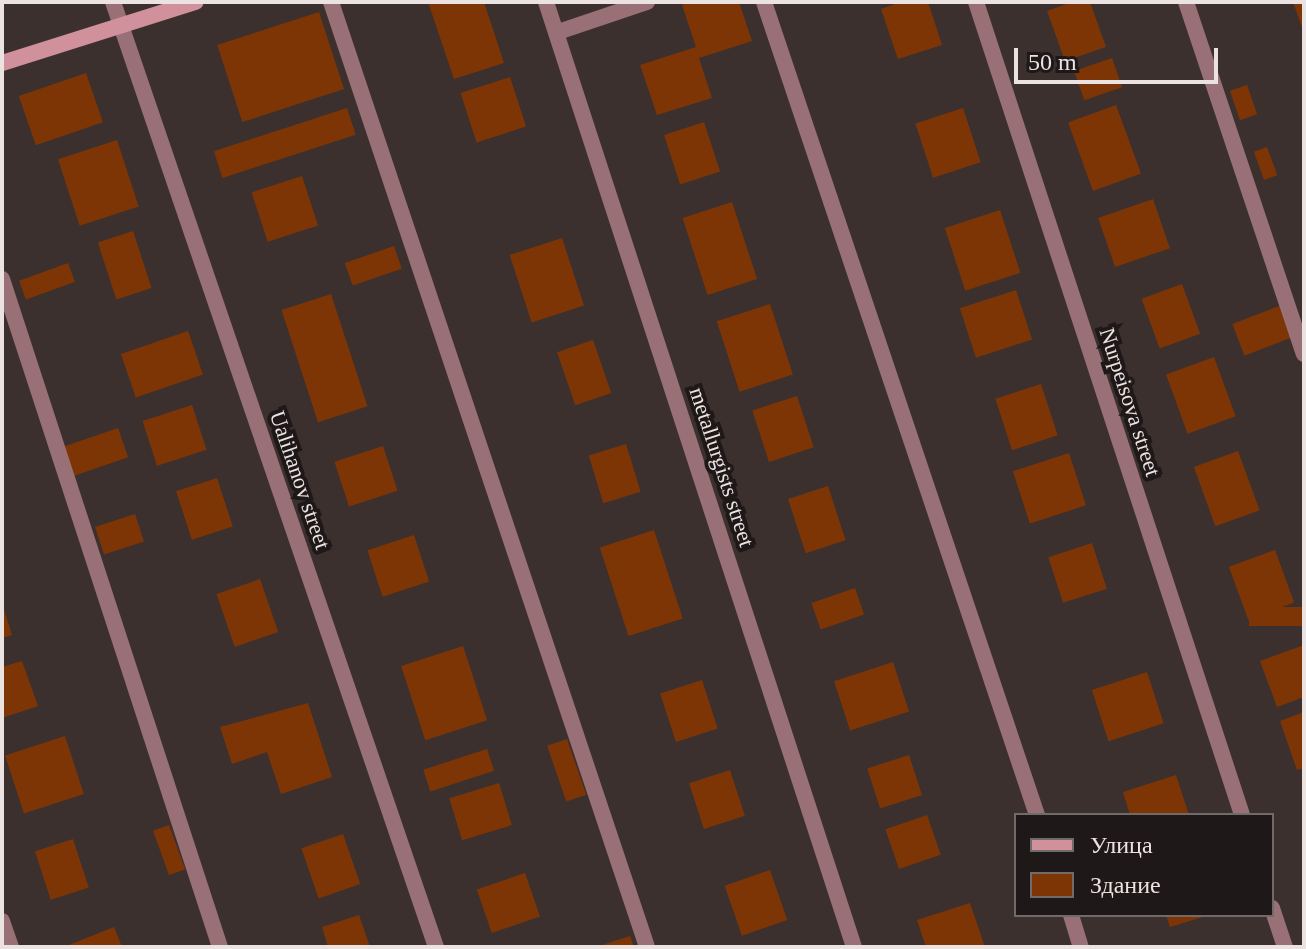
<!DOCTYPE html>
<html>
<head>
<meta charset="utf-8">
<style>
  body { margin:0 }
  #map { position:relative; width:1306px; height:949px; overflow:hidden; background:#3b302e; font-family:"Times New Roman",serif }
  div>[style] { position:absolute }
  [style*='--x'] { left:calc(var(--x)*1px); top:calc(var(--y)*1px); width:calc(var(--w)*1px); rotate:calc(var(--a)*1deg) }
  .building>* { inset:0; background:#7e3506; transform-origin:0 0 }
  .lane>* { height:16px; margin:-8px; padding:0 8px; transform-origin:8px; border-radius:8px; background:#987076 }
  .street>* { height:16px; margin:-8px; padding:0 8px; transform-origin:8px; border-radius:8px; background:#987076 }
  .secondary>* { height:16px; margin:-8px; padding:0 8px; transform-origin:8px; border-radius:8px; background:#d0919c }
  span { translate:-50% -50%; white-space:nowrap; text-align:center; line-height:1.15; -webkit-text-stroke:8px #1e1918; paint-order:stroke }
  .street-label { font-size:22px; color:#eae3e2 }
  .frame { position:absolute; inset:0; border:4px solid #eae3e2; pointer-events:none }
  .legend { position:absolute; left:1014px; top:813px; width:260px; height:104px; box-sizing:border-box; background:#1e1918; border:2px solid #706a69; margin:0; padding:10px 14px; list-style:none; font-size:24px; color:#eae3e2 }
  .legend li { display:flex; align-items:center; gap:16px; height:40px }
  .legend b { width:40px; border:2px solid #706a69 }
  .scale { position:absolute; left:1014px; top:48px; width:204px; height:36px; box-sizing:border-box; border:4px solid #eae3e2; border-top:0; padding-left:10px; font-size:24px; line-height:28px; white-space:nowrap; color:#eae3e2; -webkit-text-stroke:6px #1e1918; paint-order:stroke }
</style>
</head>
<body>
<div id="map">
  <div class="building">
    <i style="clip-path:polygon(428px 2px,484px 2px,504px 63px,454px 79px)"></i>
    <i style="clip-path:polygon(690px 2px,739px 2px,752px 41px,699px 58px,712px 98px,657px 115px,640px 65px,696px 47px,682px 5px)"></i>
    <i style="clip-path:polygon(901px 2px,928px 2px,942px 45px,898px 59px,881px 9px)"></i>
    <i style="clip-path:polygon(1072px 2px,1090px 2px,1106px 47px,1065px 61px,1047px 11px)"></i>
    <i style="clip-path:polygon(1293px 2px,1304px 2px,1304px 33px)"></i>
    <i style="left:319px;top:12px;width:81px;height:107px;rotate:72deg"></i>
    <i style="left:1112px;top:58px;width:31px;height:40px;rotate:71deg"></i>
    <i style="left:86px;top:73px;width:52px;height:71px;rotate:71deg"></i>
    <i style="left:510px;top:77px;width:52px;height:52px;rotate:72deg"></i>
    <i style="left:1247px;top:85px;width:31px;height:18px;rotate:71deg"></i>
    <i style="left:1116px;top:105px;width:73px;height:51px;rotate:70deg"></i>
    <i style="left:347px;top:108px;width:28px;height:140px;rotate:72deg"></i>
    <i style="left:963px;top:108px;width:57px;height:50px;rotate:72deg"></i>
    <i style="left:704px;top:122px;width:52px;height:42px;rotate:72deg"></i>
    <i style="left:117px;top:140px;width:70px;height:62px;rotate:72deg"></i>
    <i style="left:1267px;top:147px;width:30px;height:14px;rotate:70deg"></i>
    <i style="left:302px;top:176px;width:52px;height:53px;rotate:72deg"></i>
    <i style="left:1153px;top:199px;width:52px;height:58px;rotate:71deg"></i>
    <i style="left:732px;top:202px;width:81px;height:52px;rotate:72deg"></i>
    <i style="left:1000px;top:210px;width:66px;height:58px;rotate:72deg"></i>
    <i style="left:133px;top:231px;width:60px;height:37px;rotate:72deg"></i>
    <i style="left:562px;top:238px;width:71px;height:55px;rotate:72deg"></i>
    <i style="left:394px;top:246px;width:24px;height:52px;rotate:71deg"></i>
    <i style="left:68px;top:263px;width:20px;height:52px;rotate:70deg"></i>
    <i style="left:1182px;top:284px;width:53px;height:43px;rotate:70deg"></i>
    <i style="left:1016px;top:290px;width:52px;height:59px;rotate:72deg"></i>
    <i style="left:331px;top:294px;width:118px;height:52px;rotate:72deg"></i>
    <i style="left:770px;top:304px;width:74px;height:56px;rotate:72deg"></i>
    <i style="left:1279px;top:306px;width:34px;height:50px;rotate:69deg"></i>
    <i style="left:188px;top:331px;width:46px;height:71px;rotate:71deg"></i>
    <i style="left:593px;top:340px;width:56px;height:38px;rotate:71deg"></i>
    <i style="left:1214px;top:357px;width:63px;height:51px;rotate:70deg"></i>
    <i style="left:1041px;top:384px;width:54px;height:48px;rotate:72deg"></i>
    <i style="left:797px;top:396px;width:54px;height:47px;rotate:72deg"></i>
    <i style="left:192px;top:405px;width:47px;height:52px;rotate:72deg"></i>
    <i style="left:118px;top:428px;width:31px;height:57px;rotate:71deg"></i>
    <i style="left:626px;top:444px;width:50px;height:39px;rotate:73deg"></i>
    <i style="left:383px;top:446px;width:47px;height:51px;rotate:72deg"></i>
    <i style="left:1238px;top:451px;width:63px;height:47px;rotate:70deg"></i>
    <i style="left:1069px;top:453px;width:55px;height:59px;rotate:72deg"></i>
    <i style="left:217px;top:478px;width:51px;height:43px;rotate:72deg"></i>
    <i style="left:828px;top:486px;width:57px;height:42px;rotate:72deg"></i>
    <i style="left:135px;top:514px;width:29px;height:42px;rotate:72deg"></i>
    <i style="left:654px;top:530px;width:93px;height:57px;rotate:72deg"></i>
    <i style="left:414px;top:535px;width:49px;height:49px;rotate:72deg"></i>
    <i style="left:1092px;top:543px;width:48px;height:46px;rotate:72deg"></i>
    <i style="left:1275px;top:550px;width:56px;height:49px;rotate:70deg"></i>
    <i style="left:260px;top:579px;width:56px;height:46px;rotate:71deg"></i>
    <i style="left:855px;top:588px;width:28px;height:46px;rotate:71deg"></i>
    <i style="clip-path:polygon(2px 603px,12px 635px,2px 638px)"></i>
    <i style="left:1304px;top:607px;width:19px;height:55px;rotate:90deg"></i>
    <i style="clip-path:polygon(1304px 645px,1304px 697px,1277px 707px,1260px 661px)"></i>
    <i style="left:463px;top:646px;width:78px;height:65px;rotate:72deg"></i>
    <i style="clip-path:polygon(22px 661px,38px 706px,2px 718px,2px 667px)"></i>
    <i style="left:893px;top:662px;width:52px;height:62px;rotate:72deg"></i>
    <i style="left:1147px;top:672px;width:54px;height:58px;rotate:72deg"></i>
    <i style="left:702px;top:680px;width:51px;height:44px;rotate:72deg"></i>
    <i style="clip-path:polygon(308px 703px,332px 777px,281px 794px,267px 752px,232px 764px,220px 727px)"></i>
    <i style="clip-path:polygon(1304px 712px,1304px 768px,1297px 770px,1280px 721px)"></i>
    <i style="left:65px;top:736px;width:61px;height:63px;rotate:72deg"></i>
    <i style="left:567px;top:739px;width:59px;height:21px;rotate:71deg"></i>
    <i style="left:487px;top:749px;width:23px;height:67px;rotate:72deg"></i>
    <i style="left:909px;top:755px;width:42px;height:44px;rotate:72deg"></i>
    <i style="left:730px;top:770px;width:48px;height:43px;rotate:72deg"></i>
    <i style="clip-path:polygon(1176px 775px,1189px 815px,1130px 815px,1123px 792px)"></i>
    <i style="left:499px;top:783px;width:44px;height:52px;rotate:73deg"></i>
    <i style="left:927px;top:815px;width:42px;height:44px;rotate:71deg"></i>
    <i style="left:169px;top:825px;width:47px;height:17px;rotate:70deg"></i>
    <i style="left:343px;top:834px;width:53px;height:44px;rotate:71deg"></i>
    <i style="left:73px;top:839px;width:51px;height:40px;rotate:72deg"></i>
    <i style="left:770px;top:870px;width:53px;height:48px;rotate:71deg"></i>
    <i style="left:525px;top:873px;width:46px;height:51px;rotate:71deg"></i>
    <i style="clip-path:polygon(970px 903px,985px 947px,926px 947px,917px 920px)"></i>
    <i style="clip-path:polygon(359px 915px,370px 947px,328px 947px,322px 927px)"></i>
    <i style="clip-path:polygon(1166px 915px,1206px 915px,1206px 916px,1170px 927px)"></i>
    <i style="clip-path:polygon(114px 927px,122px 947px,64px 947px)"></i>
    <i style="clip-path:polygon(630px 936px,634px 947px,599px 947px,599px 946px)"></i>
  </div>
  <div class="lane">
    <i style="--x:331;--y:2;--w:996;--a:71.51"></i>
    <i style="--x:764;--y:2;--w:858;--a:71.44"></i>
    <i style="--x:1186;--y:2;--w:371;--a:71.5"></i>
    <i style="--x:558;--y:32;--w:94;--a:-18.6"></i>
    <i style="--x:2;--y:279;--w:703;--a:71.93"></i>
    <i style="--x:1071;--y:915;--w:34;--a:73"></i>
  </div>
  <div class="street">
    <i style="--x:113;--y:2;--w:999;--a:71.13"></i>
    <i style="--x:546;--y:2;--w:994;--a:71.95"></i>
    <i style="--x:976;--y:2;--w:855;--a:71.88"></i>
    <i style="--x:1272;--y:908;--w:41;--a:71.6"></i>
    <i style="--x:2;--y:921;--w:28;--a:71"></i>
  </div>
  <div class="secondary">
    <i style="--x:2;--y:63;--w:203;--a:-17.5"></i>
  </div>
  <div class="street-label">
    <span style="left:1130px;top:402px;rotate:72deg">Nurpeisova street</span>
    <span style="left:722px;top:467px;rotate:72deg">metallurgists street</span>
    <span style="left:300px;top:480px;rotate:71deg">Ualihanov street</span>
  </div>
  <div class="frame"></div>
  <ul class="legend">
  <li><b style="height:10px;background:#d0919c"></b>Улица</li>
  <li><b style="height:22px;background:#7e3506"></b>Здание</li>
  </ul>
  <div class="scale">50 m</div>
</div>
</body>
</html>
